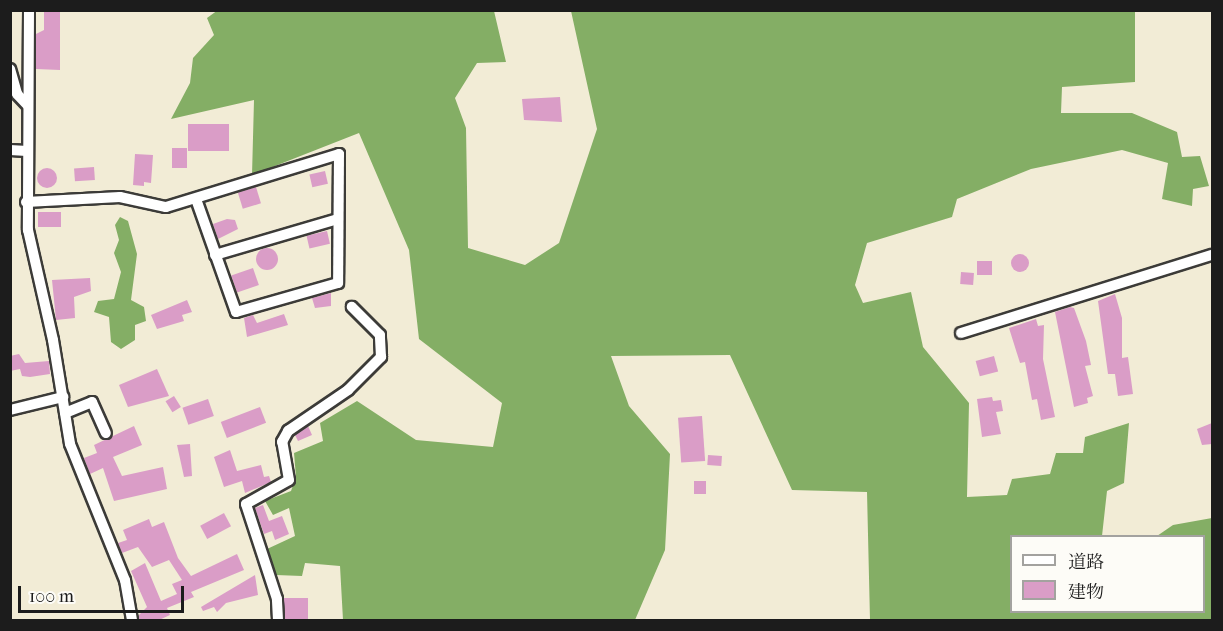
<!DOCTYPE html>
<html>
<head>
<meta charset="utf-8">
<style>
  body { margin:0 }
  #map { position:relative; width:1223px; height:631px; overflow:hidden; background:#f2ecd6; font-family:"IM FELL French Canon","Noto Serif JP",serif }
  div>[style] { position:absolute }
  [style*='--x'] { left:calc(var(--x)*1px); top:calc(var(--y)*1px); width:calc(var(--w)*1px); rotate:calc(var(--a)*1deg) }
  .forest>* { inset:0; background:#84ae65 }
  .building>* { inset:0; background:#da9dc7; transform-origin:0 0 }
  .round { border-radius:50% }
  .roads { filter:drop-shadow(2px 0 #3c3b38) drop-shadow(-2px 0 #3c3b38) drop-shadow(0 2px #3c3b38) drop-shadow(0 -2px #3c3b38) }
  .minor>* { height:10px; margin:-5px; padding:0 5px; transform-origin:5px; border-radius:5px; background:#fff }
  span { translate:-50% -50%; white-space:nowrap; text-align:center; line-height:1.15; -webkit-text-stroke:5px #fdfcf7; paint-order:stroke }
  .frame { position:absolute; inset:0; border:12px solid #1c1c1c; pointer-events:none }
  .legend { position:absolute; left:1010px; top:535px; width:195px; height:78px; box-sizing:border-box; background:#fdfcf7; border:2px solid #a3a29f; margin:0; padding:8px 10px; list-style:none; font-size:18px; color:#1c1c1c }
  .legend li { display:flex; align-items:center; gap:12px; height:30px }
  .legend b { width:30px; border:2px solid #a3a29f }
  .scale { position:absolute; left:18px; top:586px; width:166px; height:27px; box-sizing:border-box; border:3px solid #1c1c1c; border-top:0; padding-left:8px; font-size:18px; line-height:21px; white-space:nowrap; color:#1c1c1c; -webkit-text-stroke:4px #fdfcf7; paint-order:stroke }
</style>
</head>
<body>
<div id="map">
  <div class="forest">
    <i style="clip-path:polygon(218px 10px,494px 11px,506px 62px,477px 63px,455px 98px,466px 128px,468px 248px,525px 265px,559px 243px,597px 129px,571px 11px,1135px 11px,1135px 82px,1062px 87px,1061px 113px,1132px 113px,1177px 132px,1182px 157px,1200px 156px,1209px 186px,1193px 189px,1192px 206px,1162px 199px,1168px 163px,1122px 150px,1031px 169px,957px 199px,952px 217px,867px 243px,855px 285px,863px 303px,911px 292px,923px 347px,969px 403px,967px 497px,1007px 495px,1012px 479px,1050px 474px,1056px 453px,1083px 453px,1085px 437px,1129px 423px,1124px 483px,1107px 491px,1102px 536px,1012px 536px,1012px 612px,1204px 612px,1204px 536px,1157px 536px,1173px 525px,1212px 518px,1212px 620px,870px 620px,867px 492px,792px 490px,730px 355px,611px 356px,629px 406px,670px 454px,665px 550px,635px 620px,343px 620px,340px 566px,305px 563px,302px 576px,276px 575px,267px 549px,295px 536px,289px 508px,273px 515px,265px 501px,291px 491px,296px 477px,294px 453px,323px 441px,320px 423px,357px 401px,416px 440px,493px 447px,502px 403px,419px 339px,409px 250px,359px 133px,252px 175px,254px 100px,171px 119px,190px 83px,193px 58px,214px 35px,207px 18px)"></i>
    <i style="clip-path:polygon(120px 217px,128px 221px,137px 254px,131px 300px,144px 307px,146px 321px,135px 325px,135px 340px,121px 349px,111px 342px,109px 317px,94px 312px,98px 301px,114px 299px,121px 272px,114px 253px,119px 240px,115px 225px)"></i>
  </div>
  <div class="building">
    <i style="clip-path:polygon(44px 10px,60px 10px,60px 70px,36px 69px,36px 34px,44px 30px)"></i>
    <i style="clip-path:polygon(560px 97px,562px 122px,524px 120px,522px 99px)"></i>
    <i style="left:188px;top:124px;width:41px;height:27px"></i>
    <i style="left:172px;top:148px;width:15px;height:20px"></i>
    <i style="clip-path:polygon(135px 154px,153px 155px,151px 183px,144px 182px,144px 186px,133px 185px)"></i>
    <i style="left:94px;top:167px;width:13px;height:20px;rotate:86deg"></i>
    <i class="round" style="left:37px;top:168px;width:20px;height:20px"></i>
    <i style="left:325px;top:171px;width:13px;height:16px;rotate:77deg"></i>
    <i style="left:256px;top:187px;width:17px;height:19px;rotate:73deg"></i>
    <i style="left:61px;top:212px;width:15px;height:23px;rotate:90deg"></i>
    <i style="clip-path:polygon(227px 219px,235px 220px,238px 229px,218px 239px,213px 224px)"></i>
    <i style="left:327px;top:231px;width:13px;height:21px;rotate:77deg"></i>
    <i class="round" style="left:256px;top:248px;width:22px;height:22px"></i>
    <i class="round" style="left:1011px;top:254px;width:18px;height:18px"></i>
    <i style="left:977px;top:261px;width:15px;height:14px"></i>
    <i style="left:253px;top:268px;width:18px;height:23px;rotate:71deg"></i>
    <i style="left:961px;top:272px;width:13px;height:12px;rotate:4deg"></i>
    <i style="clip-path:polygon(90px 278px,91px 291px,74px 297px,75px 318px,56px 320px,52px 280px)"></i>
    <i style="clip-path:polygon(331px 293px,331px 306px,315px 308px,312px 298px)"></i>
    <i style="clip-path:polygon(1115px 294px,1122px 318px,1122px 358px,1128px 357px,1133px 394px,1118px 396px,1115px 374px,1108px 374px,1098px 301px)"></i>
    <i style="clip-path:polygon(187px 300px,192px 312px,182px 315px,184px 321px,157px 329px,151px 315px)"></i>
    <i style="clip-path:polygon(1070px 307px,1074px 308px,1086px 341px,1091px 365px,1085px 366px,1093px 396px,1087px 398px,1088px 403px,1074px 407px,1055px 312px)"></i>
    <i style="clip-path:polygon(284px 314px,288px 325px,247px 337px,244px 318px,253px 315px,257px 323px)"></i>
    <i style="clip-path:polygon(1036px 319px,1038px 326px,1044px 325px,1043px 359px,1055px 417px,1041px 420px,1037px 399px,1032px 400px,1025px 362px,1020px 363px,1009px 328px)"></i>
    <i style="clip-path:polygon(19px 354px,25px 363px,49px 361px,50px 374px,30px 377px,22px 376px,20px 369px,10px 371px,10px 356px)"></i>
    <i style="left:994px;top:356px;width:16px;height:19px;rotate:75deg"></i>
    <i style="clip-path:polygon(157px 369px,169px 396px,128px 407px,119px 385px)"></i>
    <i style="left:174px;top:396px;width:13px;height:10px;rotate:58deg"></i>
    <i style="clip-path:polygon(992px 397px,993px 401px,1001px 400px,1003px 411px,996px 412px,1001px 434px,982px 437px,977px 399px)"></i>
    <i style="left:208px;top:399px;width:18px;height:27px;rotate:71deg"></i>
    <i style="left:260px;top:407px;width:17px;height:42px;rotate:69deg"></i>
    <i style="left:702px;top:416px;width:45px;height:24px;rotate:86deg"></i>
    <i style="clip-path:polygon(1212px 423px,1212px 444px,1202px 445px,1197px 429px)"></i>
    <i style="clip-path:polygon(134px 426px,142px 445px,113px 457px,122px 476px,163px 467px,167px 489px,114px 501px,103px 468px,90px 474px,84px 458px,97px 453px,94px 445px)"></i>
    <i style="clip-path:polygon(308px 426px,312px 435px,298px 441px,295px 435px)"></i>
    <i style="clip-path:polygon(190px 444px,192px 476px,184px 477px,177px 445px)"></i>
    <i style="clip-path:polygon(230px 450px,237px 471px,261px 465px,264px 477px,269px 476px,271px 482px,245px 493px,242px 481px,224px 487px,214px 457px)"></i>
    <i style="left:708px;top:455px;width:14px;height:10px;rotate:4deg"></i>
    <i style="left:694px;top:481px;width:12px;height:13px"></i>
    <i style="clip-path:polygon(263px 505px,269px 521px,282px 516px,289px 534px,275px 540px,272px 531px,264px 534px,255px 508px)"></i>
    <i style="left:224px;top:513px;width:15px;height:27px;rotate:62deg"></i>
    <i style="clip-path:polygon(149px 519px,152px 527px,164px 522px,178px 558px,191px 576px,237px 554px,244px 570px,191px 592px,194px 597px,167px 608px,170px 615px,157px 621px,139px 621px,139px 615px,147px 607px,131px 571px,145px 563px,161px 601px,177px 594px,172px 584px,182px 580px,169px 560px,152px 567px,138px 547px,122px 553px,118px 543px,127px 540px,123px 530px)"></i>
    <i style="clip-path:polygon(255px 575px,258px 595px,226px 603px,217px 612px,214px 607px,203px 611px,201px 607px)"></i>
    <i style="left:284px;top:598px;width:24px;height:23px"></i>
  </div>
  <div class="roads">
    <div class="minor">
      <i style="--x:29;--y:10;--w:220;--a:90.3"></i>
      <i style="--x:28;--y:230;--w:113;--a:77.2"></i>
      <i style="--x:53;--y:340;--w:105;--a:80.7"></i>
      <i style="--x:70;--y:444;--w:147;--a:68"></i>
      <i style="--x:125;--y:580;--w:41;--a:80.1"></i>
      <i style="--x:10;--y:69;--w:26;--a:74"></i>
      <i style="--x:17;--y:94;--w:16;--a:47"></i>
      <i style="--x:10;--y:150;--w:17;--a:3"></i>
      <i style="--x:26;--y:202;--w:94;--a:-3"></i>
      <i style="--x:120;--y:197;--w:47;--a:12.3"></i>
      <i style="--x:166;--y:207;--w:181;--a:-17"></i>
      <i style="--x:339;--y:154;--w:129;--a:90.4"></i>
      <i style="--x:338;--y:283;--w:106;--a:164.1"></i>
      <i style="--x:236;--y:312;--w:120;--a:-109.5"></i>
      <i style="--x:215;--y:255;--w:128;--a:-16.3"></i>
      <i style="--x:961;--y:333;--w:263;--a:-17.3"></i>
      <i style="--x:10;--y:410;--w:55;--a:-13.8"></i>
      <i style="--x:65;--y:413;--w:29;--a:-22"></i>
      <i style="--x:92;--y:402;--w:34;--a:66"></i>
      <i style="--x:278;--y:620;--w:21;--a:-93"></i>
      <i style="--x:277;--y:599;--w:100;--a:-108.1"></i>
      <i style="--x:246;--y:504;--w:49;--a:-29.2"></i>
      <i style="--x:289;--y:480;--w:39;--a:-100"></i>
      <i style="--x:282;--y:442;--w:13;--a:-61"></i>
      <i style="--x:288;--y:431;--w:73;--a:-34.3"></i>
      <i style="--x:348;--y:390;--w:47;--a:-45"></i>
      <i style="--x:381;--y:357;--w:22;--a:-93"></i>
      <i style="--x:380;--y:335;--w:40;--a:-135"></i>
    </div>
  </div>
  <div class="frame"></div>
  <ul class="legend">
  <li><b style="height:8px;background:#fff"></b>道路</li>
  <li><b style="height:16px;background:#da9dc7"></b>建物</li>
  </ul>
  <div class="scale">100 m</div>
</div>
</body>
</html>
